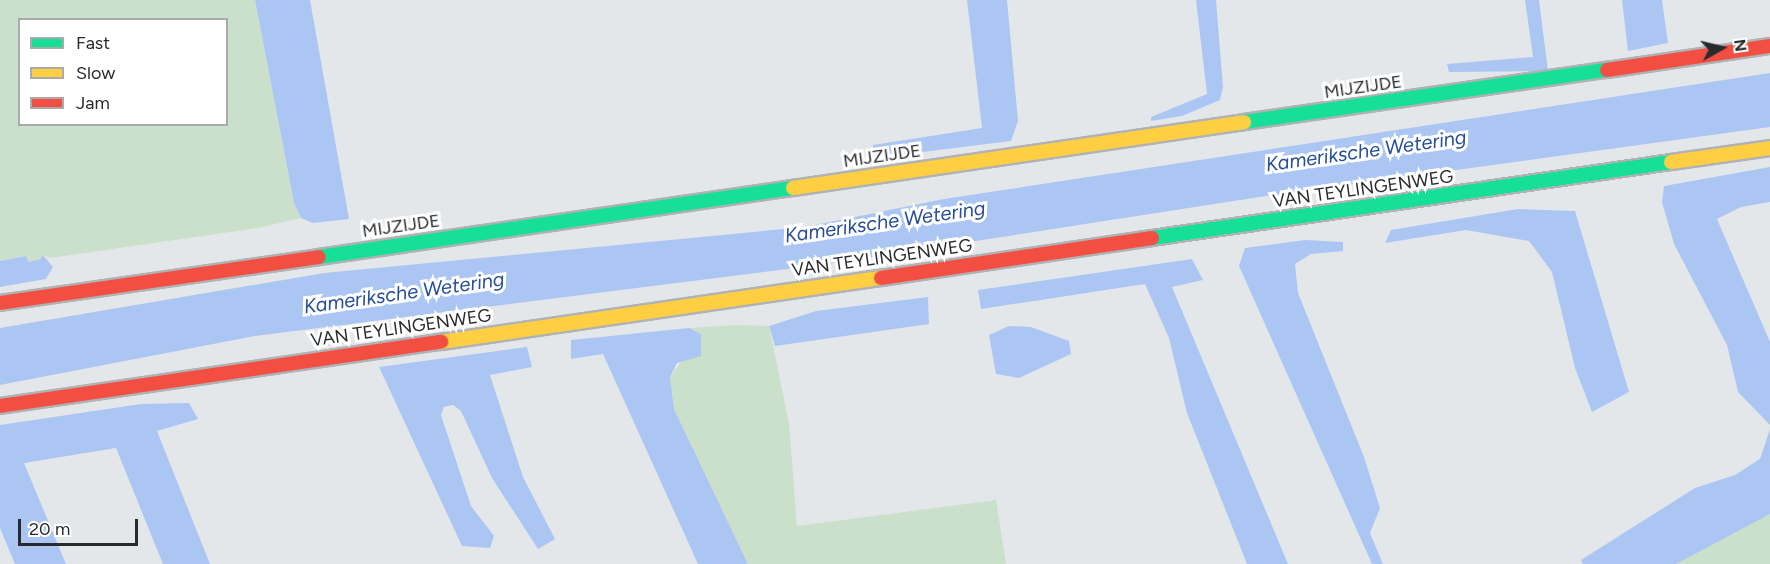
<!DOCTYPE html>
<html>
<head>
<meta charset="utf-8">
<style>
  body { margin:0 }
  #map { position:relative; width:1770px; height:564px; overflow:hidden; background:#e4e7ea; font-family:Figtree,sans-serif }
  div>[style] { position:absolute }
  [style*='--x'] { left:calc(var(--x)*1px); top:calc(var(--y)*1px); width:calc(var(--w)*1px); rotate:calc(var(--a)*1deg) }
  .green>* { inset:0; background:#cae0cb }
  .water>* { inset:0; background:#acc6f4 }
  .roads { filter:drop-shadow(2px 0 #b0b2b4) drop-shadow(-2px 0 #b0b2b4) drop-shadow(0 2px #b0b2b4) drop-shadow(0 -2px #b0b2b4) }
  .fast>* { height:14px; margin:-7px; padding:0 7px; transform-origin:7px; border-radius:7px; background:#16e098 }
  .slow>* { height:14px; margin:-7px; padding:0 7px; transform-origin:7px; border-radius:7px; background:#ffcf43 }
  .jam>* { height:14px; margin:-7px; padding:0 7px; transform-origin:7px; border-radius:7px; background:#f24e42 }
  span { translate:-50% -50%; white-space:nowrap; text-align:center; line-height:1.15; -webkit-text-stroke:6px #fff; paint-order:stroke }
  .street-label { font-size:18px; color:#282a2d }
  .water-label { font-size:20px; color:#274e99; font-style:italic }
  .legend { position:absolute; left:18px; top:18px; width:210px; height:108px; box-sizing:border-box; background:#fff; border:2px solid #a9aaab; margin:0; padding:8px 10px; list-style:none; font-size:18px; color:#282a2d }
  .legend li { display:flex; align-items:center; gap:12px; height:30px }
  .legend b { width:30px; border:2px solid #a9aaab }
  .north { position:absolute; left:1692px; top:18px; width:60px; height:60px; -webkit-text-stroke:4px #fff; paint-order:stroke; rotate:82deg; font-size:16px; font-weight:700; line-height:24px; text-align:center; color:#282a2d }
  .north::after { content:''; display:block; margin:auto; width:21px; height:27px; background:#282a2d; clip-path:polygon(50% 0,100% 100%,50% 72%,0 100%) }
  .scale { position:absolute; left:18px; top:519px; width:120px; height:27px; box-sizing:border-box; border:3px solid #282a2d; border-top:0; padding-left:8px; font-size:18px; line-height:21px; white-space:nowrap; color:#282a2d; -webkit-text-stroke:4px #fff; paint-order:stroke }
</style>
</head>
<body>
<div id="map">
  <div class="green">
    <i style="clip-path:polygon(evenodd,0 0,255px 0,294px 203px,301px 218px,258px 228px,50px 258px,42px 254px,41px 259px,27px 262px,25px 256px,0 261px,0 0,20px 20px,226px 20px,226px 124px,20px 124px,20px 20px)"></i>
    <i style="clip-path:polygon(735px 325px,769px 326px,789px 423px,797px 526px,996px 500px,1006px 564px,748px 564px,674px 409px,670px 377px,701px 334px,689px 328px)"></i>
    <i style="clip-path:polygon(1770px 514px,1770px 564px,1676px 564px,1748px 523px)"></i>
  </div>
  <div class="water">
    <i style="clip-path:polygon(255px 0,310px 0,349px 219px,313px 223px,301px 218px,294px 203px)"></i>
    <i style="clip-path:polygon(967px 0,1007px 0,1018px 121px,1011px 141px,874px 158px,873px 145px,982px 128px)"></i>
    <i style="clip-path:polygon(1196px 0,1216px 0,1223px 87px,1220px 100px,1182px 116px,1151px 121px,1151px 117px,1207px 94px)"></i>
    <i style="clip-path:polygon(1525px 0,1539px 0,1548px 71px,1449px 72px,1447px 64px,1533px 57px)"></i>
    <i style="clip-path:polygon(1622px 0,1662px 0,1668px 43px,1628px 51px)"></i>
    <i style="clip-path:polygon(1770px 73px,1770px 127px,1266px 196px,827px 264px,255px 336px,0 385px,0 328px,324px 273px,805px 227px,944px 199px)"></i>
    <i style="clip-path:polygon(1770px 167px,1770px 202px,1741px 207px,1717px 219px,1770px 342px,1770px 425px,1738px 392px,1727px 345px,1674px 244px,1662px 202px,1664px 186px)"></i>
    <i style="clip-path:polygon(1518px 209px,1575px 211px,1629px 392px,1592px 412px,1575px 368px,1552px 272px,1529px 241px,1466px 230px,1385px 243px,1391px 230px)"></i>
    <i style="clip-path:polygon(1305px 240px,1343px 242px,1343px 251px,1311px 254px,1295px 264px,1298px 293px,1364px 457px,1380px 508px,1370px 533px,1383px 564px,1372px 564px,1239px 266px,1245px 248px)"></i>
    <i style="clip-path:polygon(42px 254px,53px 267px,46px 279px,0 287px,0 261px,26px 256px,28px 262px,41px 259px)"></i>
    <i style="clip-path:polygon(1192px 259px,1203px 280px,1172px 287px,1288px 564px,1247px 564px,1187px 413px,1169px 338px,1145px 284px,981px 309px,978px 290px)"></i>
    <i style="clip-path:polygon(928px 297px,929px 324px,775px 346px,769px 326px,816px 311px)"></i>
    <i style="clip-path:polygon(1009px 326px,1031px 327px,1069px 341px,1071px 354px,1019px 378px,996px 374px,989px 335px)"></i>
    <i style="clip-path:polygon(689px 328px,701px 334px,701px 356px,677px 363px,670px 377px,674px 409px,748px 564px,698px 564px,603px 354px,571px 359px,571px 340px)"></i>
    <i style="clip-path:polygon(527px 347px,532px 367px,490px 375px,523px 477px,555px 539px,538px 549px,492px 478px,461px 411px,453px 405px,444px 407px,441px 415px,471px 506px,494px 536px,490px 548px,462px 546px,379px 367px)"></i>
    <i style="clip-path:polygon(189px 403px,198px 419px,157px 431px,210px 564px,163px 564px,116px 448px,24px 463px,66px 564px,15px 564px,0 528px,0 425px,141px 404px)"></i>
    <i style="clip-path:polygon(1770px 429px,1770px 514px,1676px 564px,1583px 564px,1581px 560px,1695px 488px,1735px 475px,1760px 459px)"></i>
  </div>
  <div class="roads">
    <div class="fast">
      <i style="--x:1244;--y:122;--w:367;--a:-8.2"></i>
      <i style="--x:1152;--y:238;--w:525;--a:-8.33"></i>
      <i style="--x:319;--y:257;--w:479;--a:-8.3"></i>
    </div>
    <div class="slow">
      <i style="--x:1671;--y:162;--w:100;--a:-8"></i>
      <i style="--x:793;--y:188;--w:456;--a:-8.3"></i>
      <i style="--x:441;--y:342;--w:445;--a:-8.3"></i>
    </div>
    <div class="jam">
      <i style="--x:1607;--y:70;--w:165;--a:-8.4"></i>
      <i style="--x:881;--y:278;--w:274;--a:-8.4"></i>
      <i style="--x:0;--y:303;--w:322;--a:-8.2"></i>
      <i style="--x:0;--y:406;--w:446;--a:-8.3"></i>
    </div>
  </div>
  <div class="street-label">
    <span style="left:1363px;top:87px;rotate:-8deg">MIJZIJDE</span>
    <span style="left:882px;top:156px;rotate:-8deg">MIJZIJDE</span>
    <span style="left:1363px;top:189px;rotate:-8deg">VAN TEYLINGENWEG</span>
    <span style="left:401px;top:226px;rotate:-8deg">MIJZIJDE</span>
    <span style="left:882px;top:258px;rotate:-8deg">VAN TEYLINGENWEG</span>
    <span style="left:401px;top:328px;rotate:-8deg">VAN TEYLINGENWEG</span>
  </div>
  <div class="water-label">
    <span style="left:1366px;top:151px;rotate:-8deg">Kameriksche Wetering</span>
    <span style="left:885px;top:222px;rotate:-8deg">Kameriksche Wetering</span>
    <span style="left:404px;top:293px;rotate:-8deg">Kameriksche Wetering</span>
  </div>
  <ul class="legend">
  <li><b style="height:8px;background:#16e098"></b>Fast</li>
  <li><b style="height:8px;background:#ffcf43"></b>Slow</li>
  <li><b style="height:8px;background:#f24e42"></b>Jam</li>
  </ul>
  <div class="north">N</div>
  <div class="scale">20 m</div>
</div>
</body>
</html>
